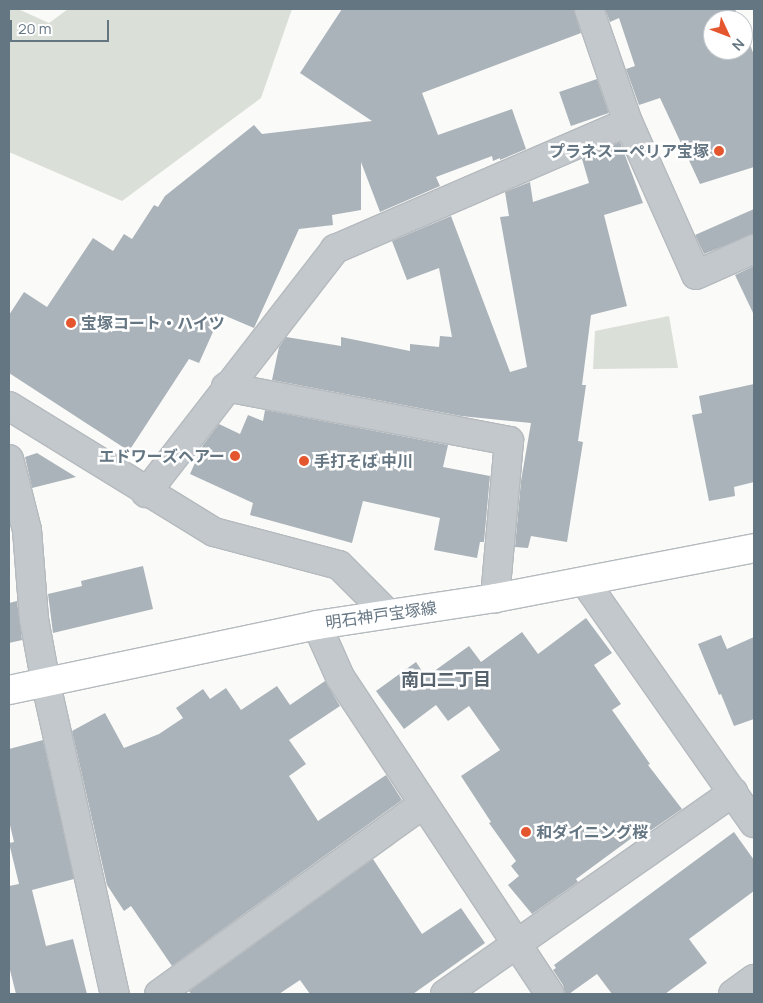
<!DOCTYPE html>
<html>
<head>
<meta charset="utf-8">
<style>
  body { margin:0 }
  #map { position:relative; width:763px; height:1003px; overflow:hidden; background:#fafaf8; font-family:Manrope,"Noto Sans JP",sans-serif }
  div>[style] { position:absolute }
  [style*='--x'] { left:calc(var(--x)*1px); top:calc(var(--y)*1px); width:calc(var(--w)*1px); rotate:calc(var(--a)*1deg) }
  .green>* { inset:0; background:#dadfd7 }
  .building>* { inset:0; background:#aab3b9; transform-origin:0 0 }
  .roads { filter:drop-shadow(1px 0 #b5babe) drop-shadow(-1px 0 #b5babe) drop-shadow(0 1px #b5babe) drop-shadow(0 -1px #b5babe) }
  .street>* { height:28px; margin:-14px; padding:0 14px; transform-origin:14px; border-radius:14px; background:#c3c8cc }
  .primary>* { height:28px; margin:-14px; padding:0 14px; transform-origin:14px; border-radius:14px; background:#fff }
  .dots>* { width:14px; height:14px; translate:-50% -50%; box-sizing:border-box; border:2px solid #fff; border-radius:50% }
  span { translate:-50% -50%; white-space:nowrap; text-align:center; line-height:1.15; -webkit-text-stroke:5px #fff; paint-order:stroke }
  .poi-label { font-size:16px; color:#657683; font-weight:700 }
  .right { translate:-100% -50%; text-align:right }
  .left { translate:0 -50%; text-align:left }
  .street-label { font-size:16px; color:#657683 }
  .neighbourhood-label { font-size:18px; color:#57646e; font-weight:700 }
  .frame { position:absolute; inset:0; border:10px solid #657683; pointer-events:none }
  .north { position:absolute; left:703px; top:10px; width:50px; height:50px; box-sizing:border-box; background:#fff; border:1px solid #c1c8cd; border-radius:50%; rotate:133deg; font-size:14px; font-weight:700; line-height:20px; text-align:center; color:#657683 }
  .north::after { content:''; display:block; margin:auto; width:18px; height:22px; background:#e4572e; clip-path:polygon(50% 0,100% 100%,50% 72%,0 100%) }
  .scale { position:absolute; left:10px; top:20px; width:99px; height:22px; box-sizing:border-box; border:2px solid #657683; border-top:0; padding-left:6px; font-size:15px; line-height:18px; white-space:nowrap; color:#657683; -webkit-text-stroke:4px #fff; paint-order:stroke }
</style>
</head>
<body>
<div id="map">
  <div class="green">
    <i style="clip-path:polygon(9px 9px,18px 9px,49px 23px,68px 9px,292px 9px,261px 98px,122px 201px,9px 152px)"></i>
    <i style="clip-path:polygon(669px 316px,678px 368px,593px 369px,595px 331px)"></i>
  </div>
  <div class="building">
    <i style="clip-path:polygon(342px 9px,574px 9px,581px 33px,422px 93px,438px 135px,512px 109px,526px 149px,500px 160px,500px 158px,493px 161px,492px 156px,436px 177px,440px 186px,380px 212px,361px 162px,361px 210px,332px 215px,333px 225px,299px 229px,254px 328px,221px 314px,199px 363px,189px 359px,129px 451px,9px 373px,9px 315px,24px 292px,47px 307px,93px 238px,113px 251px,124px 234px,132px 239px,154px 205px,158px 207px,165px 196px,254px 125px,262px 134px,372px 121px,300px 73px)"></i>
    <i style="clip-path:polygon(605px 9px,735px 9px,740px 20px,713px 20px,713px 50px,743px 50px,743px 27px,754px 55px,754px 167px,700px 184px,660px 98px,639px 105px,626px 69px,635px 66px,619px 18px,610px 22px)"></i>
    <i style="left:597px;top:79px;width:36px;height:40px;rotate:71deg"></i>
    <i style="clip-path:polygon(620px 142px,643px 203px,604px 215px,627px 306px,591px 315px,582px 385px,586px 385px,578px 441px,583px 442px,567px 542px,531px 536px,528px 548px,515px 547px,521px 481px,531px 423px,461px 416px,272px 380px,279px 347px,286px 337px,341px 346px,341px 337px,410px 351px,410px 344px,439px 347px,440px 336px,452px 337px,439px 268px,407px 280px,392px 241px,451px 216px,510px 372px,527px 367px,500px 217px,509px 216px,505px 192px,530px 182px,533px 202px,589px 183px,582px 159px)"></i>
    <i style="clip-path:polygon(754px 209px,754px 234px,704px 254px,695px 235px)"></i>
    <i style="clip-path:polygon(754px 266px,754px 315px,735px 275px)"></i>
    <i style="clip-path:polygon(754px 384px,754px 482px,734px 487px,735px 496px,709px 501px,692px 415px,702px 413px,699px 396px)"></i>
    <i style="clip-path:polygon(265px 410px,448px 445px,443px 467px,490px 476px,484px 542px,480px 542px,477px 558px,434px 550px,440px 518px,363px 501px,352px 543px,250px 515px,253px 503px,190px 474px,203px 445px,219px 424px,240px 434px,248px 415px,263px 421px)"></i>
    <i style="clip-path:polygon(37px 453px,76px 477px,32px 488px,25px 457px)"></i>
    <i style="clip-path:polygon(143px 566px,153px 609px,53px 633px,48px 594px,82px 586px,81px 581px)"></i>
    <i style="clip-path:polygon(17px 601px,22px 640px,9px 643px,9px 603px)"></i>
    <i style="clip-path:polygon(586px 618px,612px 653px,594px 665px,621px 704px,612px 710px,650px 764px,648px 765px,682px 809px,647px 833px,644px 829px,576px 879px,578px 882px,532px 914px,508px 885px,519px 876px,511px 866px,516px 861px,489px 823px,491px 822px,461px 776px,500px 750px,469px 706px,448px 721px,436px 705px,404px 729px,376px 691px,416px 662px,426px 677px,469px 646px,481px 662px,522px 632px,538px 654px)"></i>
    <i style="clip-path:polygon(721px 635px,727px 649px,754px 637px,754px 719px,734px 726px,721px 694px,719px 695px,698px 644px)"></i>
    <i style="clip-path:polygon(325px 681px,340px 706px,289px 740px,306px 764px,289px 776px,318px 821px,386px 775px,402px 800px,172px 966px,131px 906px,124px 911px,107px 885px,72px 731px,105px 713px,124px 748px,159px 734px,183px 718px,176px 708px,203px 689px,210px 699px,226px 688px,241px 710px,277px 686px,290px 705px)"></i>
    <i style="clip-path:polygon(43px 740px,74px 879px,32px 890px,46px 946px,73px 939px,87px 994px,16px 994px,9px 966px,9px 886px,19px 884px,9px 843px,14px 842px,9px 821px,9px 749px)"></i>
    <i style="clip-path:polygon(734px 832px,754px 860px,754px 891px,689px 939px,707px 963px,665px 994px,612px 994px,597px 974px,569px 994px,565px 994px,563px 985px,553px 970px,556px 968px,554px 965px)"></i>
    <i style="clip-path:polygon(373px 859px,422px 934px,461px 908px,485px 943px,413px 994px,310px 994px,300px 980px,279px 994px,191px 994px,189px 991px)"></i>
  </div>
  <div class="roads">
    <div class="street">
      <i style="--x:589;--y:9;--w:120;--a:71"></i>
      <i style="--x:628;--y:122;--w:167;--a:66"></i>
      <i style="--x:696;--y:275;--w:64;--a:-24.1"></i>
      <i style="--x:226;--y:387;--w:288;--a:10.8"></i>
      <i style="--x:509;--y:441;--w:158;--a:95.1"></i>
      <i style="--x:9;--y:406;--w:241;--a:31.6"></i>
      <i style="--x:214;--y:532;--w:129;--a:14.8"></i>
      <i style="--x:339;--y:565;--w:69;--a:45"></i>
      <i style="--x:9;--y:459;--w:73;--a:75.8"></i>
      <i style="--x:27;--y:530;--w:89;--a:85.5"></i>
      <i style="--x:34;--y:619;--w:66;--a:79.5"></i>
      <i style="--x:46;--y:684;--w:318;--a:77.5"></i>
      <i style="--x:146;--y:493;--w:309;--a:-52.2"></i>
      <i style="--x:335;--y:249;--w:319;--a:-23.4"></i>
      <i style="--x:585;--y:582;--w:294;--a:55"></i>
      <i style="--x:317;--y:625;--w:57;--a:66.1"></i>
      <i style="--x:340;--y:677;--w:380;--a:56.5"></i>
      <i style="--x:159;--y:994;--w:325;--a:-35.7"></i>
      <i style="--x:445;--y:994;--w:352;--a:-35"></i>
      <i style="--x:733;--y:994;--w:26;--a:-36"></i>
    </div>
    <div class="primary">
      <i style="--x:9;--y:690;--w:315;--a:-11.9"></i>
      <i style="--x:317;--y:625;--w:180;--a:-8.6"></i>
      <i style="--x:495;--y:598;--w:264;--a:-10.9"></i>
    </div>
  </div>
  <div class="dots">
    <i style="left:719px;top:151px;background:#e4572e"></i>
    <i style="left:71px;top:323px;background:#e4572e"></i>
    <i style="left:235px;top:456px;background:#e4572e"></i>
    <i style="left:304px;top:461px;background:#e4572e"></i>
    <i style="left:526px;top:832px;background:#e4572e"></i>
  </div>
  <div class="poi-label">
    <span class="right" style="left:709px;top:151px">プラネスーペリア宝塚</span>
    <span class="left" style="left:81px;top:323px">宝塚コート・ハイツ</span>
    <span class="right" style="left:225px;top:456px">エドワーズヘアー</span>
    <span class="left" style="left:314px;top:461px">手打そば 中川</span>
    <span class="left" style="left:536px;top:832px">和ダイニング桜</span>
  </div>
  <div class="street-label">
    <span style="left:381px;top:615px;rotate:-8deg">明石神戸宝塚線</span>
  </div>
  <div class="neighbourhood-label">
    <span style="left:446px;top:679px">南口二丁目</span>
  </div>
  <div class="frame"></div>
  <div class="north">N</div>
  <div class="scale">20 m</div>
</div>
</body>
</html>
